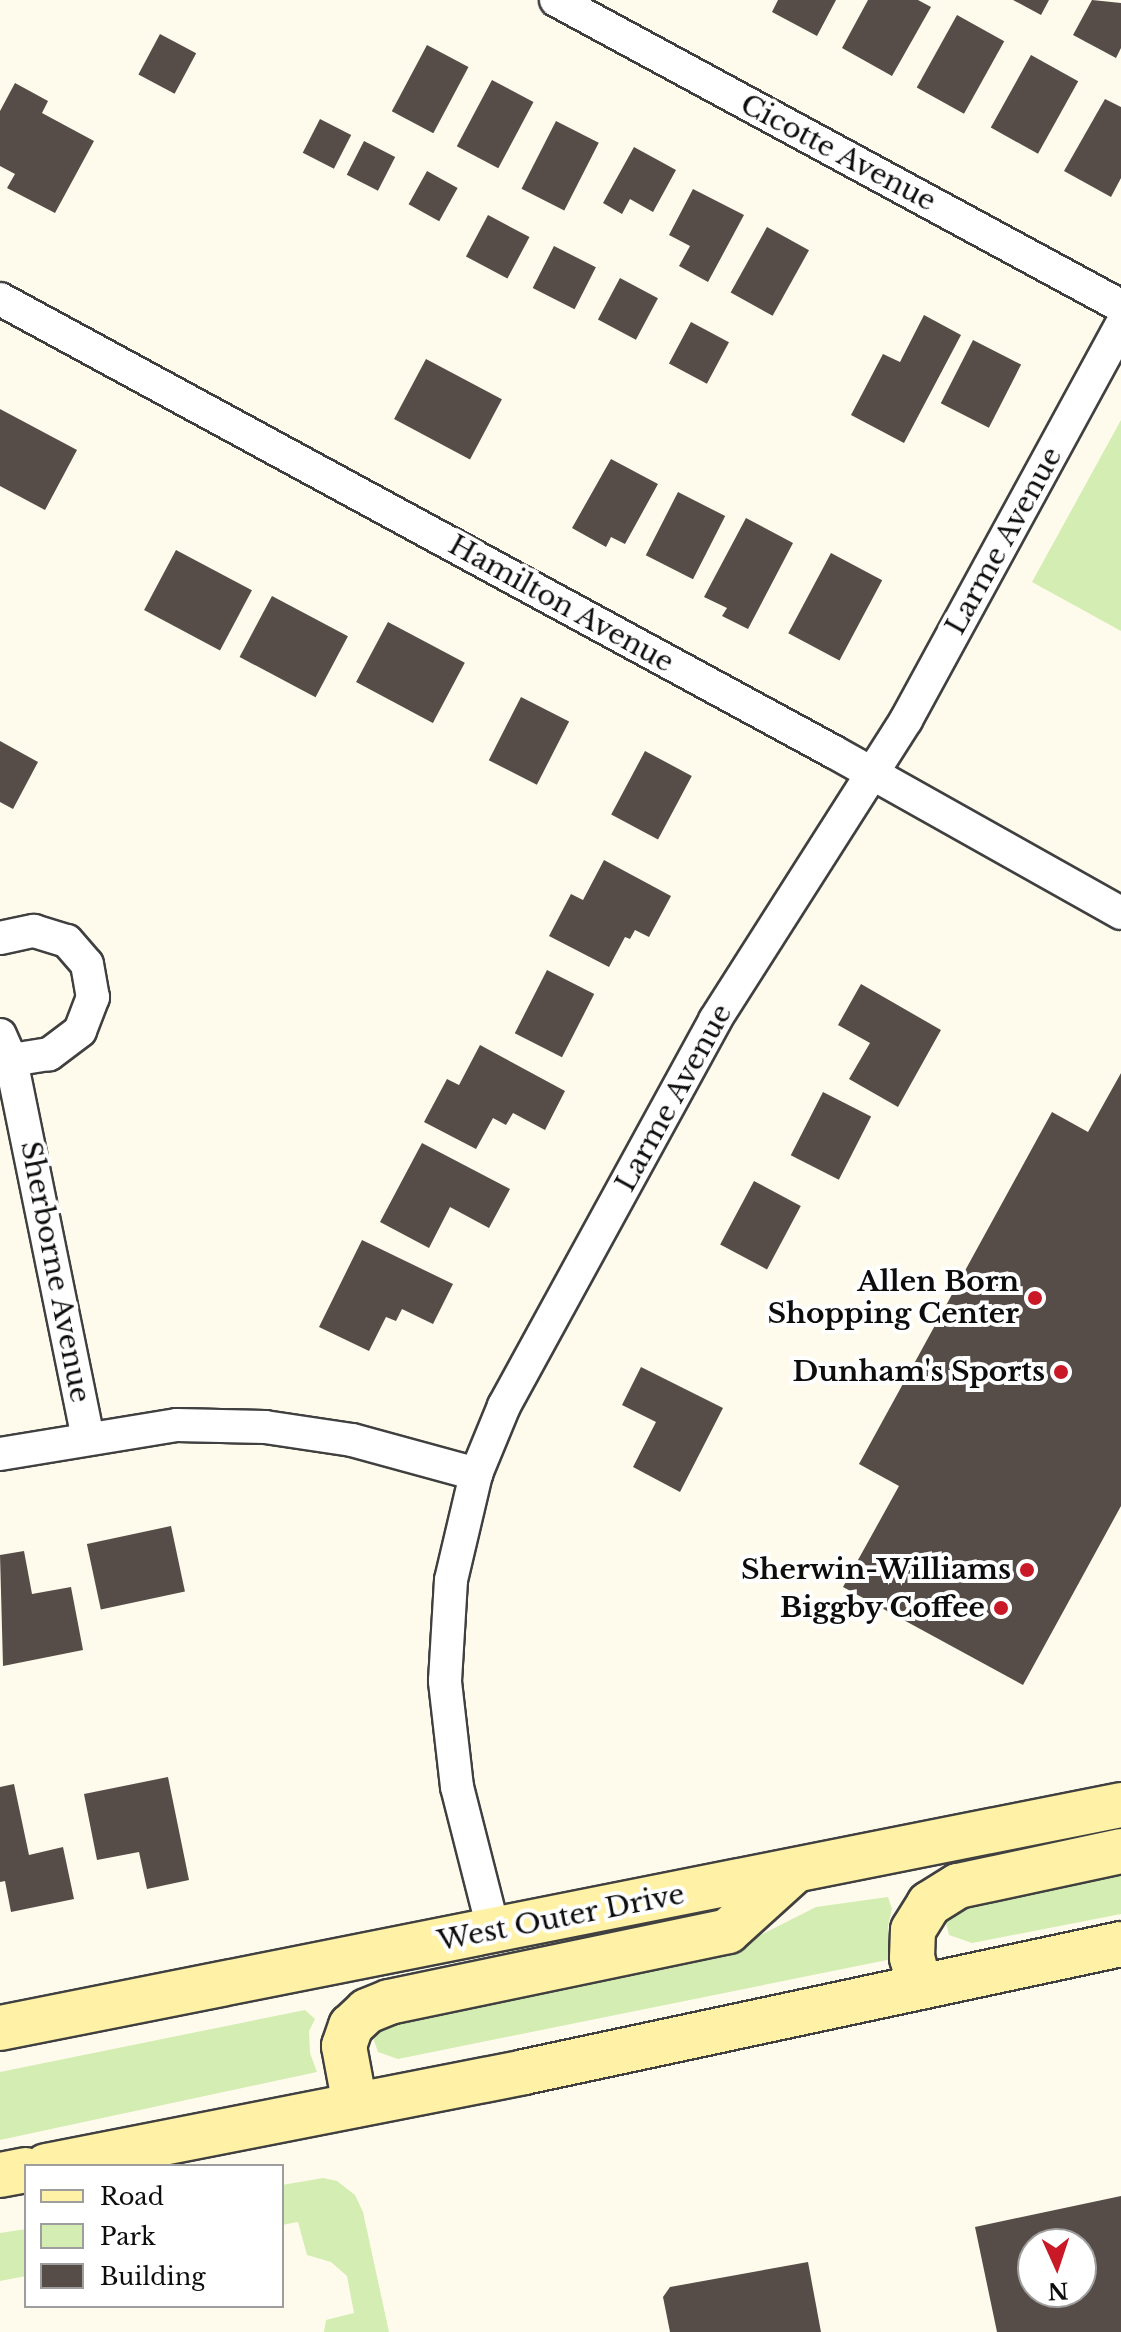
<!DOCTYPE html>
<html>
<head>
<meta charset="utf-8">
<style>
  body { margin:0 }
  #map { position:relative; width:1121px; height:2332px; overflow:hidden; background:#fffbec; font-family:"Libre Baskerville",serif }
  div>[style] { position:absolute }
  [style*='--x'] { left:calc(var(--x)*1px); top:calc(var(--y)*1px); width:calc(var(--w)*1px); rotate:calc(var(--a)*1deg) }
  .green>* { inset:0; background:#d3edb2 }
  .building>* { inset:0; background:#564d48; transform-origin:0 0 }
  .roads { filter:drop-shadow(2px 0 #404040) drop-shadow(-2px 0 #404040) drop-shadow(0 2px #404040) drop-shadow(0 -2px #404040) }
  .street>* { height:32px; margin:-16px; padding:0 16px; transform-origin:16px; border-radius:16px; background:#fff }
  .secondary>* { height:44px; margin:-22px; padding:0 22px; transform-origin:22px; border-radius:22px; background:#fff2a7 }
  .dots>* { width:22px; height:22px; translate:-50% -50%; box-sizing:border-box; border:4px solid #fff; border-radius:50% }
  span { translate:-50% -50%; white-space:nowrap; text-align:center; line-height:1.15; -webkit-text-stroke:8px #fff; paint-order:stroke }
  .street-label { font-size:28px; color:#0d0d0d }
  .poi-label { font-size:28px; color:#0d0d0d; font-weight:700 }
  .right { translate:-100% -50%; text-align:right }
  .legend { position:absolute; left:24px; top:2164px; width:260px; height:144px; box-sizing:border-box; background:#fff; border:2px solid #9e9e9e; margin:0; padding:10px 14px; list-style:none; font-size:24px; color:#0d0d0d }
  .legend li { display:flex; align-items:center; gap:16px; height:40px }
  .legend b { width:40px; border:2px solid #9e9e9e }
  .north { position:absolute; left:1017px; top:2228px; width:80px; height:80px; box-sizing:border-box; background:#fff; border:2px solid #9e9e9e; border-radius:50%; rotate:177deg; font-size:22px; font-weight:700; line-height:32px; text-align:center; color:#0d0d0d }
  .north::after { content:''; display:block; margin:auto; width:28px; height:36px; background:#c91826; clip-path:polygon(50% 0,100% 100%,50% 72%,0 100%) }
</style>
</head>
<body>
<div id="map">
  <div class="green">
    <i style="clip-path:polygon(1121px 420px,1121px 631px,1032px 582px)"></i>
    <i style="clip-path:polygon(1121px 1868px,1121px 1914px,972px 1943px,949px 1935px,946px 1923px,952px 1910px)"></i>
    <i style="clip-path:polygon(888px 1897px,892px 1909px,888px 1926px,892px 1959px,398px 2059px,378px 2052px,372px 2035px,389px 2014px,743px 1944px,816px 1907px)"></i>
    <i style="clip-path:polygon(305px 2010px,315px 2019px,309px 2031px,310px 2053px,317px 2072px,0 2140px,0 2072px)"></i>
    <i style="clip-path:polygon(323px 2178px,337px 2181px,355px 2195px,363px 2212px,389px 2332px,324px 2332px,326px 2320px,354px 2313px,347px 2276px,331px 2262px,307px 2255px,298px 2222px,282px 2225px,282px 2185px)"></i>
    <i style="clip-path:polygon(26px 2229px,26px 2276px,0 2281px,0 2233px)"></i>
  </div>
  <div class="building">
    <i style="clip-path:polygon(778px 0,836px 0,817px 36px,772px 12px)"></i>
    <i style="clip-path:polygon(868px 0,918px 0,931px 7px,892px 76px,842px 48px)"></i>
    <i style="clip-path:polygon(1013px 0,1049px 0,1041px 15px)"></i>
    <i style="clip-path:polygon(1092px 0,1121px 3px,1121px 48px,1116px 58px,1073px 35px)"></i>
    <i style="left:957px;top:15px;width:54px;height:83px;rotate:29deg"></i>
    <i style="left:160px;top:34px;width:41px;height:46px;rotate:28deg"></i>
    <i style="left:427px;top:45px;width:47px;height:75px;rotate:28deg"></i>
    <i style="left:1031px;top:55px;width:54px;height:83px;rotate:29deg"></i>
    <i style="left:492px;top:80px;width:47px;height:75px;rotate:28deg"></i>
    <i style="clip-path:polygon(15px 83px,48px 101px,42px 113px,94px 141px,55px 213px,7px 188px,15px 174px,0 166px,0 111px)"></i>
    <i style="clip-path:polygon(1105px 99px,1121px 107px,1121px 178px,1111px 197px,1064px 171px)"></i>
    <i style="left:320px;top:119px;width:35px;height:38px;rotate:27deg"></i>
    <i style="left:556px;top:121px;width:48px;height:76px;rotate:27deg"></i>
    <i style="left:364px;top:141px;width:35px;height:38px;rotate:27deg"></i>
    <i style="clip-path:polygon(634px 147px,676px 170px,653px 212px,630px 199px,622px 214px,603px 203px)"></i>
    <i style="left:427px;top:171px;width:35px;height:38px;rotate:29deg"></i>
    <i style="clip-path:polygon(693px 189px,744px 215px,708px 282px,679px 266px,690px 246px,669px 235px)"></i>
    <i style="left:488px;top:215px;width:47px;height:47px;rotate:28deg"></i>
    <i style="left:767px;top:227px;width:48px;height:75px;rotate:29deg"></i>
    <i style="left:554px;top:246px;width:47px;height:47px;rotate:27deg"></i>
    <i style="left:620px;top:278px;width:43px;height:47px;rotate:28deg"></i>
    <i style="clip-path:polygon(924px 315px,961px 335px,904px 443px,851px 415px,883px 354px,900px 362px)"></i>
    <i style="left:691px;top:322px;width:43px;height:47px;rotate:28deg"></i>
    <i style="left:973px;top:340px;width:54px;height:71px;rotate:27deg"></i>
    <i style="left:426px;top:359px;width:86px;height:68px;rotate:28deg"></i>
    <i style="clip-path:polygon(0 409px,77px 450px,45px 510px,0 486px)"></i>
    <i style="clip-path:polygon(611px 459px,658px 484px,625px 544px,611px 537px,606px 547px,572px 528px)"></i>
    <i style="left:678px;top:492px;width:53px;height:71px;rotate:27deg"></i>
    <i style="clip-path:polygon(746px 518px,793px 543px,748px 629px,722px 616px,727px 608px,704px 597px)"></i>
    <i style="left:176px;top:550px;width:86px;height:68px;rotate:28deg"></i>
    <i style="left:831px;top:553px;width:58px;height:91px;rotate:28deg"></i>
    <i style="left:272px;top:596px;width:86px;height:69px;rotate:28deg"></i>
    <i style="left:388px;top:622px;width:87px;height:68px;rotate:28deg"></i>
    <i style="left:521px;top:697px;width:54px;height:71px;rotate:27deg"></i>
    <i style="clip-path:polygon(0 741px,38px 762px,13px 809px,0 802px)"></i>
    <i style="left:645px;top:751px;width:53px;height:72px;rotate:28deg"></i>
    <i style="clip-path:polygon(604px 860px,671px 896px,649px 937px,635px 930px,630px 939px,625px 937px,609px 967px,549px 936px,571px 894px,583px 900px)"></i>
    <i style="left:547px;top:970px;width:53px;height:71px;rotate:27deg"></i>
    <i style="clip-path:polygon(861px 984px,941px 1030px,898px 1107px,849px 1079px,870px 1043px,838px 1025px)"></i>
    <i style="clip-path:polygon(480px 1045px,565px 1091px,545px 1130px,513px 1113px,506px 1125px,493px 1118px,476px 1149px,424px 1122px,447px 1079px,459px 1085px)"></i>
    <i style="clip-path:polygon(1121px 1073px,1121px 1506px,1023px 1685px,843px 1587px,899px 1486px,859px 1464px,1052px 1112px,1088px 1132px)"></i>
    <i style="left:823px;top:1092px;width:54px;height:71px;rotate:27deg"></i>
    <i style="clip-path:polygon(422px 1143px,510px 1189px,489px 1228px,450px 1207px,429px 1248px,380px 1222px)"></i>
    <i style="left:754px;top:1181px;width:53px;height:72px;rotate:28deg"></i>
    <i style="clip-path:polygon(362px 1240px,453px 1284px,433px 1324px,402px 1309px,396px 1321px,386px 1317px,369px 1351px,319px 1327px)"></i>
    <i style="clip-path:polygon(641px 1367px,723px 1408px,680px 1492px,633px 1467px,656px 1422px,622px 1405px)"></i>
    <i style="left:171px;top:1526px;width:67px;height:86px;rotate:78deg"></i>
    <i style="clip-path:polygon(24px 1551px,32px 1594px,71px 1587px,83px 1650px,3px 1666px,0 1555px)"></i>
    <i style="clip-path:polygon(168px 1777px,189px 1880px,147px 1889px,139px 1852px,97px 1860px,84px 1794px)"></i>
    <i style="clip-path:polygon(14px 1784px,29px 1855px,63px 1847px,74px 1899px,11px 1912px,5px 1881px,0 1882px,0 1787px)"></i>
    <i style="clip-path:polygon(evenodd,1121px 2196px,1121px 2332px,997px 2332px,975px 2227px,1121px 2196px,1033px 2244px,1081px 2244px,1081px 2292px,1033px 2292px,1033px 2244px)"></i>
    <i style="clip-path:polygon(808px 2262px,821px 2332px,670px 2332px,663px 2297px,670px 2287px)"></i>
  </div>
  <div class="roads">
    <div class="street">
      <i style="--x:556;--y:0;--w:643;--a:28.44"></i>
      <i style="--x:0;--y:299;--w:949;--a:28.51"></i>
      <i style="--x:834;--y:752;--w:329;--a:29.3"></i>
      <i style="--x:0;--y:938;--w:35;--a:-12"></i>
      <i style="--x:34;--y:931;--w:34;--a:17"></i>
      <i style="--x:67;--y:941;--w:30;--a:49"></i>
      <i style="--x:87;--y:964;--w:34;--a:80"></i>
      <i style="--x:93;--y:997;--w:36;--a:111"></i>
      <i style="--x:80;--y:1031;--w:39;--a:143"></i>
      <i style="--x:49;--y:1054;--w:38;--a:171"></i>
      <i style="--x:0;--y:1035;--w:27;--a:66"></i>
      <i style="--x:11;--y:1060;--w:386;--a:78.5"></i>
      <i style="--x:0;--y:1454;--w:179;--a:-9.3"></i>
      <i style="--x:177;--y:1425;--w:88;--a:1.3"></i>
      <i style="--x:265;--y:1427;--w:88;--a:8.5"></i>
      <i style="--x:352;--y:1440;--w:129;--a:15.3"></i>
      <i style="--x:494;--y:1932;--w:150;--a:-104.3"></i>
      <i style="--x:457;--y:1787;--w:107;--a:-96.5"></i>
      <i style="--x:445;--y:1681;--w:101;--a:-86.6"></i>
      <i style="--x:451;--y:1580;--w:109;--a:-76.7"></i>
      <i style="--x:476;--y:1474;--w:74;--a:-67.6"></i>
      <i style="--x:504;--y:1406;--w:440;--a:-61.3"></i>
      <i style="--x:715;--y:1020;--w:356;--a:-57.5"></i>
      <i style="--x:906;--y:720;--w:449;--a:-61.4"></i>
    </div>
    <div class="secondary">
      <i style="--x:920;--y:1987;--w:30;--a:-105"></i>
      <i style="--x:912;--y:1958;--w:28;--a:-88"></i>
      <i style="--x:913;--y:1930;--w:31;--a:-58"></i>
      <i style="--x:929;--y:1904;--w:34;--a:-32"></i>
      <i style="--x:958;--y:1886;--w:167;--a:-12.1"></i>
      <i style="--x:0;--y:2028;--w:1143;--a:-11.25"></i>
      <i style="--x:355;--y:2105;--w:60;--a:-100.6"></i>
      <i style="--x:344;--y:2046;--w:21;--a:-71"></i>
      <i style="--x:351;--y:2026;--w:22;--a:-43"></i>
      <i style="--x:367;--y:2011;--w:24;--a:-22"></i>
      <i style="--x:389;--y:2002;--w:346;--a:-11.8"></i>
      <i style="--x:728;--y:1931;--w:88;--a:-42.2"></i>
      <i style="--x:46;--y:2166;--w:487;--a:-11.1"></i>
      <i style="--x:524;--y:2072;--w:611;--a:-12.1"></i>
      <i style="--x:0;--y:2175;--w:26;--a:-11"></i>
    </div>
  </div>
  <div class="dots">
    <i style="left:1035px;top:1298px;background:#c91826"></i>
    <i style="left:1061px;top:1372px;background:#c91826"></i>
    <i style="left:1027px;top:1570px;background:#c91826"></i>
    <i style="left:1001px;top:1608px;background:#c91826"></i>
  </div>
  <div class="street-label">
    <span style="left:838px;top:153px;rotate:28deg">Cicotte Avenue</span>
    <span style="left:1004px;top:541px;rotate:-61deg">Larme Avenue</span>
    <span style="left:561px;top:604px;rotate:29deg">Hamilton Avenue</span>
    <span style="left:674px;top:1098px;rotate:-61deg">Larme Avenue</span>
    <span style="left:55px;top:1272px;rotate:79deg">Sherborne Avenue</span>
    <span style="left:561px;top:1918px;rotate:-11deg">West Outer Drive</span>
  </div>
  <div class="poi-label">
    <span class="right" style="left:1019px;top:1298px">Allen Born<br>Shopping Center</span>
    <span class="right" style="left:1045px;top:1372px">Dunham's Sports</span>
    <span class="right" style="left:1011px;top:1570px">Sherwin-Williams</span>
    <span class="right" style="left:985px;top:1608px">Biggby Coffee</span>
  </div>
  <ul class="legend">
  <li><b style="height:10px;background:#fff2a7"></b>Road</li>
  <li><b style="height:22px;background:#d3edb2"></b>Park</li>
  <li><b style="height:22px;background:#564d48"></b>Building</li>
  </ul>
  <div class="north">N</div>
</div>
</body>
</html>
